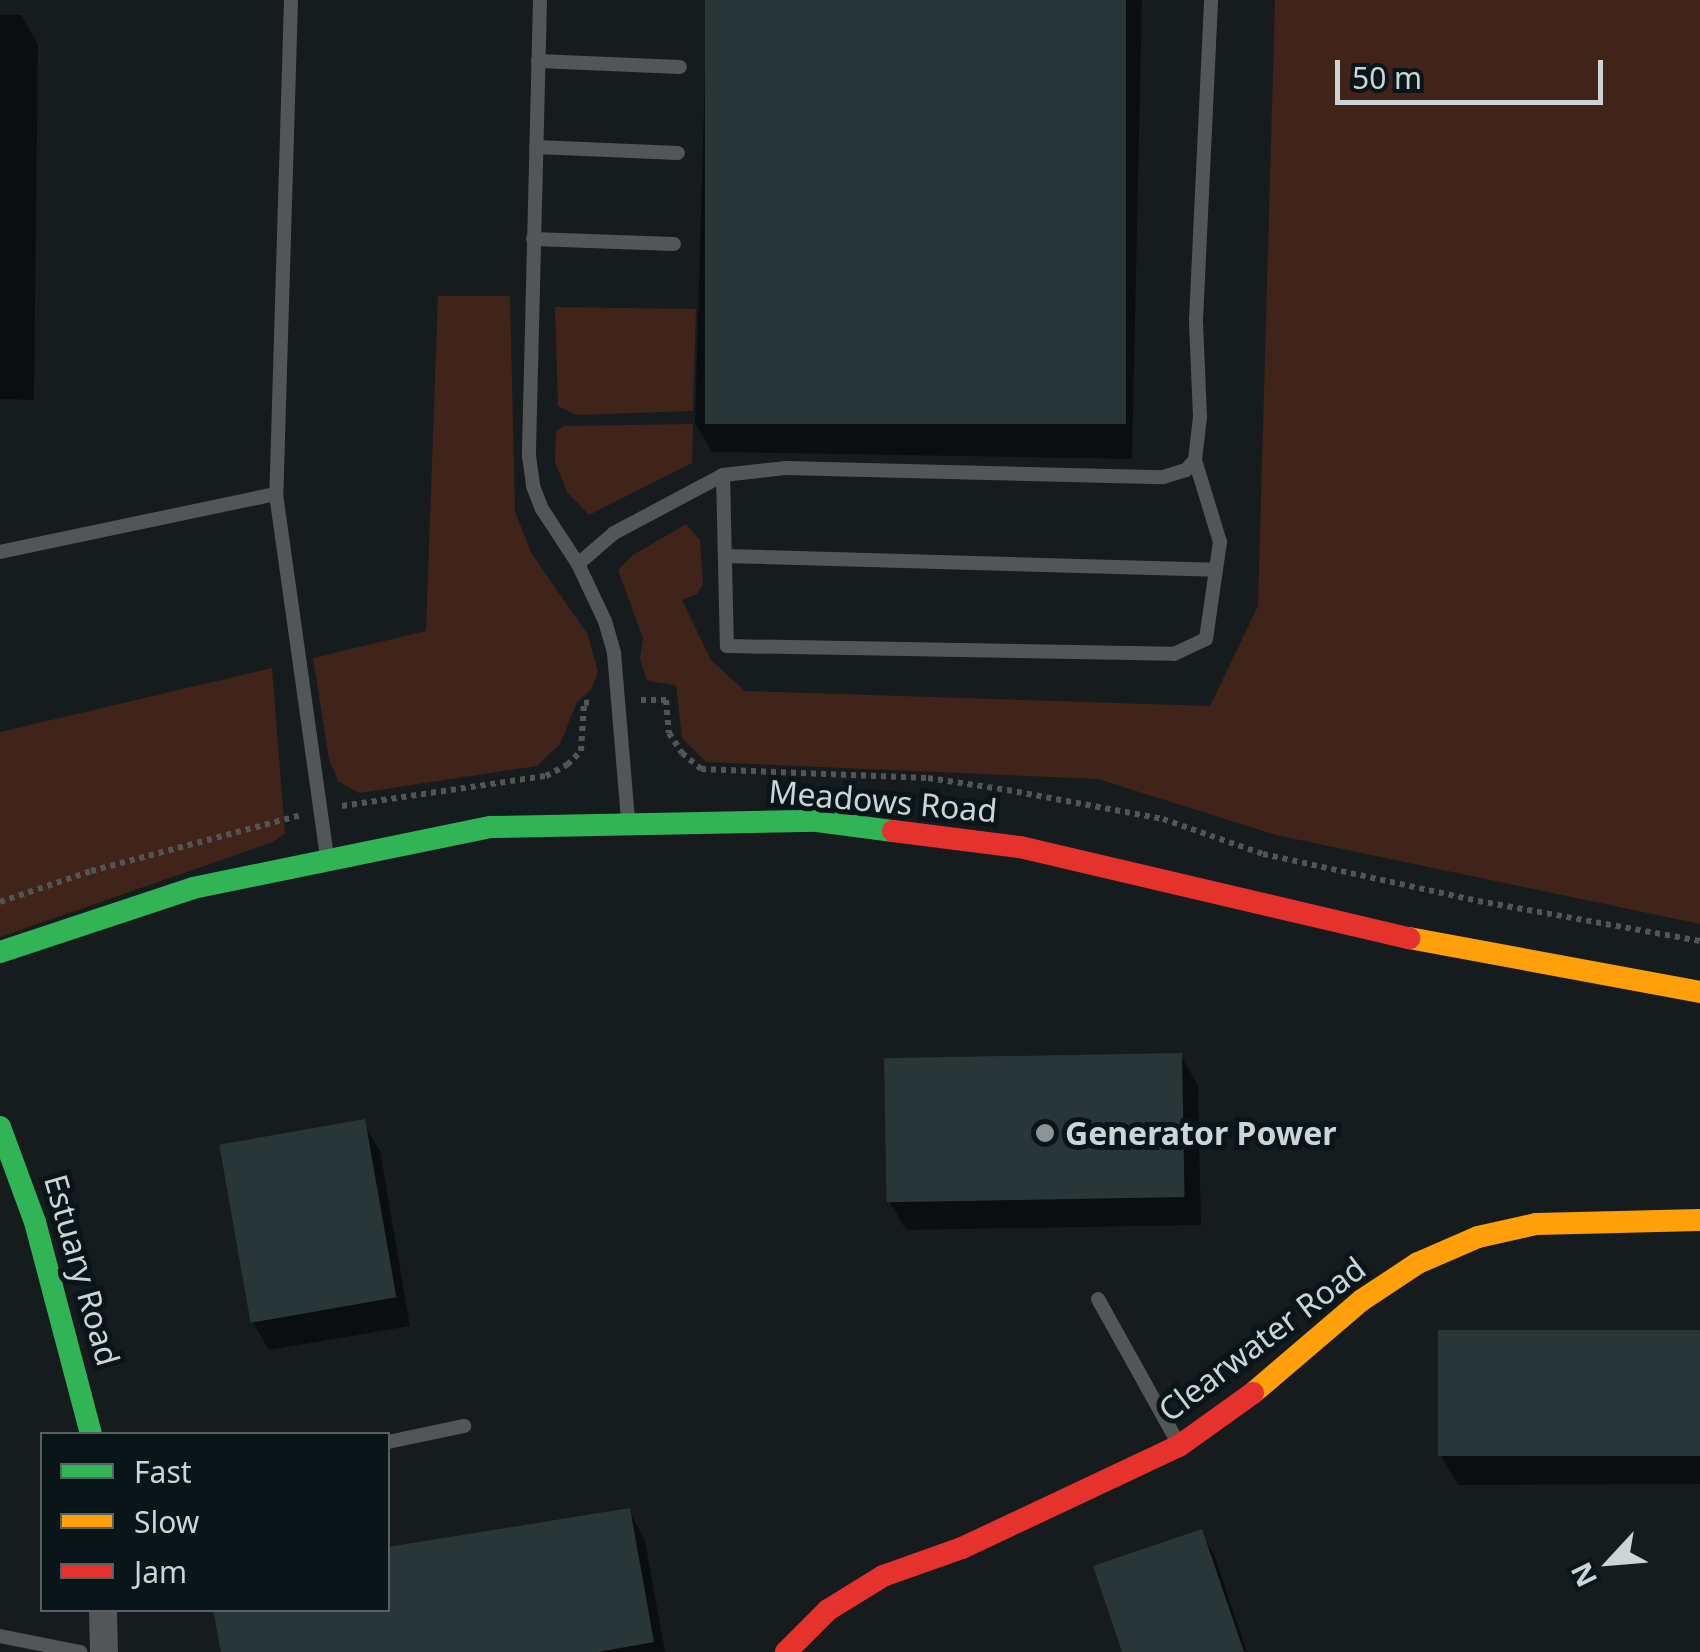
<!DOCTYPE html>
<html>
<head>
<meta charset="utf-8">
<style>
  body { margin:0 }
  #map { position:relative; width:1700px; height:1652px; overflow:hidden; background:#161c1e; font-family:"Noto Sans",sans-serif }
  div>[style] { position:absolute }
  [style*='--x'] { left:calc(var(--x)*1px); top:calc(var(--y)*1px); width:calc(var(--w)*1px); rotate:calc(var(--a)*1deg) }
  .green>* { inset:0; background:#402319 }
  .shadow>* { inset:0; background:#0007 }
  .building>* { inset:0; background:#293638; transform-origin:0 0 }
  .path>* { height:6px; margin-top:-3px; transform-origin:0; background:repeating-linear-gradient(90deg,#525556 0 5px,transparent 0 10px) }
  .lane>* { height:14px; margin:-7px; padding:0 7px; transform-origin:7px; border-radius:7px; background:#535656 }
  .street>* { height:28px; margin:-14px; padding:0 14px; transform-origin:14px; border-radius:14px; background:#535656 }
  .fast>* { height:22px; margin:-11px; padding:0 11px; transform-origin:11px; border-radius:11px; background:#30b455 }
  .slow>* { height:22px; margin:-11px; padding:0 11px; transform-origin:11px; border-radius:11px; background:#ff9f0a }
  .jam>* { height:22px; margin:-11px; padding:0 11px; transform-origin:11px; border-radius:11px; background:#e5322d }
  .dots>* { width:28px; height:28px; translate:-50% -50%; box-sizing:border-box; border:5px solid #091518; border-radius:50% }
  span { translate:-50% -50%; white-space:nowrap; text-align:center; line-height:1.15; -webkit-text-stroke:10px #091518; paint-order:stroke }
  .street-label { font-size:32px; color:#ccd4d6 }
  .poi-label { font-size:32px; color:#ccd4d6; font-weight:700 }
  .left { translate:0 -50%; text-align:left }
  .legend { position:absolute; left:40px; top:1432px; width:350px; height:180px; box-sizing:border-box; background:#091518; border:2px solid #576164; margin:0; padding:12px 18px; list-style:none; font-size:30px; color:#ccd4d6 }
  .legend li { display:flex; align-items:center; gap:20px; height:50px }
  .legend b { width:50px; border:2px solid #576164 }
  .north { position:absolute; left:1560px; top:1512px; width:100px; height:100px; -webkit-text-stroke:8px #091518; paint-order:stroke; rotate:244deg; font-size:28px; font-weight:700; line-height:40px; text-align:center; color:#ccd4d6 }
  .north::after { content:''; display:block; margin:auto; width:35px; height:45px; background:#ccd4d6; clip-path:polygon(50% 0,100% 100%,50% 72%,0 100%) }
  .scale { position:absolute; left:1335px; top:60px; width:268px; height:45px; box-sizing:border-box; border:5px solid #ccd4d6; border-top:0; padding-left:12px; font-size:30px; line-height:35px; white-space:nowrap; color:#ccd4d6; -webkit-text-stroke:8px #091518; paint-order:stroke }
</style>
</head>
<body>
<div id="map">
  <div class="green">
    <i style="clip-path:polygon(1275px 0,1700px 0,1700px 924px,1276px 835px,1098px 779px,706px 762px,682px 738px,676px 685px,647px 681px,640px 659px,643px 638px,618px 570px,633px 555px,686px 524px,700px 540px,703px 584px,697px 594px,682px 600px,711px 660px,745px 691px,1210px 706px,1258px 606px)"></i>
    <i style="clip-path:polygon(438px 296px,510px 296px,515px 512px,532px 554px,588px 635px,598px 672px,591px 690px,577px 702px,560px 744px,537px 766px,359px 793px,338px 781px,329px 759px,313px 658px,426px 631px)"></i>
    <i style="clip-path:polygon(555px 307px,696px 309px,693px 411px,576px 415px,558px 406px)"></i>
    <i style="clip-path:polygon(693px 424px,692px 463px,589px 515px,567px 492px,555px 462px,556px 430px,564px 426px)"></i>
    <i style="clip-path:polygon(272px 668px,285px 833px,273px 842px,0 937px,0 732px)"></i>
  </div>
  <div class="shadow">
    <i style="clip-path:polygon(707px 0,1142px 0,1132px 459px,712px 452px,695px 423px)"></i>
    <i style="clip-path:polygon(0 15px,21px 15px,38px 44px,34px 400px,0 399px)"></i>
    <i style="clip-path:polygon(1181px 1056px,1198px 1085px,1201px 1225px,906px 1230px,889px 1201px)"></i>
    <i style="clip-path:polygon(363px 1122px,380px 1151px,410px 1326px,269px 1350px,252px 1321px)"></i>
    <i style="clip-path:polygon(1700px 1332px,1700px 1484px,1458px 1485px,1441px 1456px)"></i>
    <i style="clip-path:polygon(629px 1511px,645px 1540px,665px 1652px,223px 1652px,215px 1610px,388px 1610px,388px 1550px)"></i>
    <i style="clip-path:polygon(1201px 1532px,1214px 1554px,1247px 1652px,1125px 1652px)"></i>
  </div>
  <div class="building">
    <i style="left:705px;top:0;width:421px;height:424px"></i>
    <i style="left:1182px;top:1053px;width:144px;height:298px;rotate:89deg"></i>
    <i style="left:365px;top:1119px;width:181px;height:148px;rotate:80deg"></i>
    <i style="left:1438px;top:1330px;width:262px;height:126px"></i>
    <i style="clip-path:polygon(630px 1508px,654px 1642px,598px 1652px,221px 1652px,213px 1610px,388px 1610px,388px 1547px)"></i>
    <i style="clip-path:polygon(1202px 1529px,1244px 1652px,1122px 1652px,1093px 1566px)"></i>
  </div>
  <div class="path">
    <i style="--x:641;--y:700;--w:25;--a:0"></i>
    <i style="--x:666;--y:700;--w:33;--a:85"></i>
    <i style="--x:669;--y:733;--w:24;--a:57"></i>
    <i style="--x:682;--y:753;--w:25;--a:40"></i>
    <i style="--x:701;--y:769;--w:227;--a:2.3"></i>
    <i style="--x:928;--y:778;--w:80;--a:8.6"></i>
    <i style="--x:1007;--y:790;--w:159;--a:10.5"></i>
    <i style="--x:1163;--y:819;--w:106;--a:19.3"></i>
    <i style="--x:1263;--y:854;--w:220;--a:12.3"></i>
    <i style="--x:1478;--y:901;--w:226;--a:10.2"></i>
    <i style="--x:342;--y:806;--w:206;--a:-8.4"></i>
    <i style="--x:546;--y:776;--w:24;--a:-28"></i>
    <i style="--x:567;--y:765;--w:20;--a:-45"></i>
    <i style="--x:581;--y:751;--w:48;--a:-86.4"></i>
    <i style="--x:584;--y:703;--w:10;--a:-6"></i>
    <i style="--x:0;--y:902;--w:96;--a:-18.8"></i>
    <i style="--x:91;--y:871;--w:217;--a:-14.9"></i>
  </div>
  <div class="lane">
    <i style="--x:291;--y:0;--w:494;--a:91.7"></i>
    <i style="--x:276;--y:494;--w:369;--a:82"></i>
    <i style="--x:540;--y:0;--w:456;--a:91.4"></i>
    <i style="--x:529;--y:456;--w:30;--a:82"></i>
    <i style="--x:533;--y:486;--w:25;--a:69"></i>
    <i style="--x:542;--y:509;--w:66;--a:56.8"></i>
    <i style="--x:578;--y:564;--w:63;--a:64.7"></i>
    <i style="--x:605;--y:621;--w:33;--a:74"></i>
    <i style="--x:614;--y:653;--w:169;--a:85.2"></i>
    <i style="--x:538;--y:61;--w:142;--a:2.4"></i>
    <i style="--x:536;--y:147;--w:142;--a:2.4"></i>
    <i style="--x:533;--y:239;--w:141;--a:2"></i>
    <i style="--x:723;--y:475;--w:171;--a:88.7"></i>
    <i style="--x:727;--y:646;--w:447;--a:1"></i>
    <i style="--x:1174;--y:654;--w:35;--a:-25"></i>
    <i style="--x:1206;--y:639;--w:98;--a:-81.8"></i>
    <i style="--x:1220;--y:542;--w:86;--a:-107"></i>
    <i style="--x:0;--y:552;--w:282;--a:-11.9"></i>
    <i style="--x:725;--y:556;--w:491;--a:1.6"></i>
    <i style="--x:578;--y:564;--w:48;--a:-40.7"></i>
    <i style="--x:614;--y:533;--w:123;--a:-28"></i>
    <i style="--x:723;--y:475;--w:62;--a:-6.4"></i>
    <i style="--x:785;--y:468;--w:378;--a:1.4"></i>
    <i style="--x:1163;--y:477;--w:24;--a:-17"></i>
    <i style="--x:1186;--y:470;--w:13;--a:-48"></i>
    <i style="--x:1195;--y:460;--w:43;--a:-83.4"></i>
    <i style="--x:1200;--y:417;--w:97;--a:-92.4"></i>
    <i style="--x:1196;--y:320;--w:320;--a:-87.3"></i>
    <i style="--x:1098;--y:1299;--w:162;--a:60.9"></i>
    <i style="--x:388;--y:1442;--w:78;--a:-11.9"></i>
    <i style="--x:0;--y:1636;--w:82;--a:11.3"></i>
  </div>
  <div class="street">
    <i style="--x:103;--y:1610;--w:42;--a:88.6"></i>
  </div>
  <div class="fast">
    <i style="--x:0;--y:952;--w:203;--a:-18.3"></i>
    <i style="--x:193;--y:888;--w:304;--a:-11.6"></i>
    <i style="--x:491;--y:827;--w:326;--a:-1.1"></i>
    <i style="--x:817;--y:821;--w:77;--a:7.5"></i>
    <i style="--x:0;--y:1127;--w:101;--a:69.8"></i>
    <i style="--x:35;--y:1222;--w:219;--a:75.2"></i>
  </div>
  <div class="slow">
    <i style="--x:1409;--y:938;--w:296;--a:10.5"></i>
    <i style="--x:1253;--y:1393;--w:143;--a:-40.5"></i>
    <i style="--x:1362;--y:1300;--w:67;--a:-33.5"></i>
    <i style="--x:1418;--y:1263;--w:65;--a:-23.4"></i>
    <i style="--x:1478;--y:1237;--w:59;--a:-12.6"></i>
    <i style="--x:1536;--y:1224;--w:164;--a:-1.4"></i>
  </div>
  <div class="jam">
    <i style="--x:893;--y:831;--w:128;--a:7.2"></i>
    <i style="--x:1020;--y:847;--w:400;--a:13.2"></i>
    <i style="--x:786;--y:1652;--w:59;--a:-45"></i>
    <i style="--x:828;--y:1610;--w:65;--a:-31.7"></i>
    <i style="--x:883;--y:1576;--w:84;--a:-19.5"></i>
    <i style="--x:962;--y:1548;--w:240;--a:-25.2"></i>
    <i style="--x:1179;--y:1446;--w:91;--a:-35.6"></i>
  </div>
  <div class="dots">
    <i style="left:1045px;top:1133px;background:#8c9496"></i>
  </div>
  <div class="street-label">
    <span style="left:883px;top:801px;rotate:5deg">Meadows Road</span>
    <span style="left:82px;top:1270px;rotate:74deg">Estuary Road</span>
    <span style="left:1262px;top:1339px;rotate:-37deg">Clearwater Road</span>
  </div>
  <div class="poi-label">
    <span class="left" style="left:1065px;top:1133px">Generator Power</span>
  </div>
  <ul class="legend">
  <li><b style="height:12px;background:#30b455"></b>Fast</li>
  <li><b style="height:12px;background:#ff9f0a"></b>Slow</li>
  <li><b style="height:12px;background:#e5322d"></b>Jam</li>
  </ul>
  <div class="north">N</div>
  <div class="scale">50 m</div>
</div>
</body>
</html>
